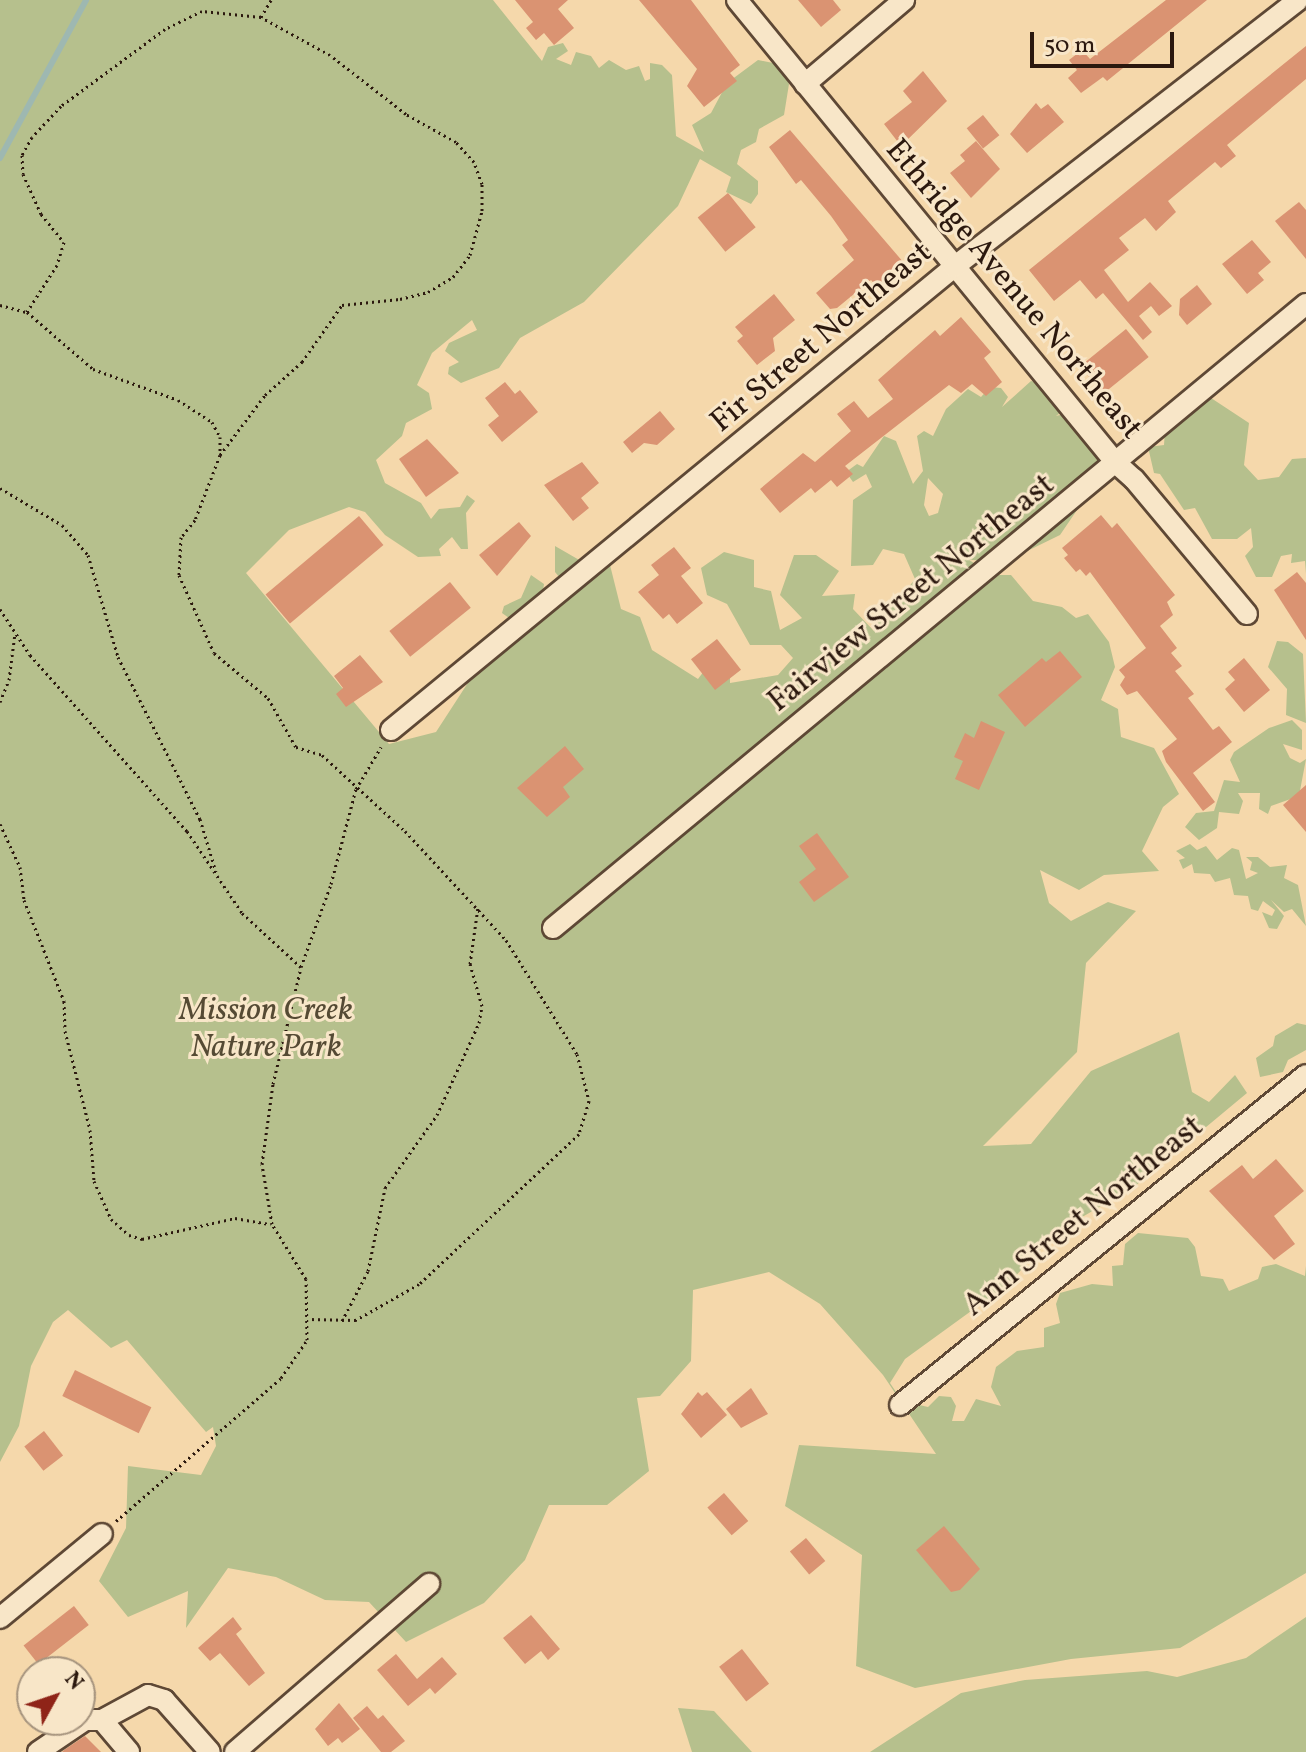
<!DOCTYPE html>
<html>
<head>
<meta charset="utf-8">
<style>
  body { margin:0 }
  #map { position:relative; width:1306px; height:1752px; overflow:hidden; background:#f5d8ab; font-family:Vollkorn,serif }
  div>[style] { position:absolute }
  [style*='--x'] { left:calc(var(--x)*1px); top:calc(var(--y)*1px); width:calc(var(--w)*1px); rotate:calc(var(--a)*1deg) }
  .green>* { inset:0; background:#b6c08d }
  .stream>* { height:6px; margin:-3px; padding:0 3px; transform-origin:3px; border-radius:3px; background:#9eb8b1 }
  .building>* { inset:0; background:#da9372; transform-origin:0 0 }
  .path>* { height:3px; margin-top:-1.5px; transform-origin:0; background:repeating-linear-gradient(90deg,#2b180e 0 2px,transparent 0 6px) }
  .roads { filter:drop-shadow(2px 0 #5e4835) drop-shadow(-2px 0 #5e4835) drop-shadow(0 2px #5e4835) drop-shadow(0 -2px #5e4835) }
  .minor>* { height:20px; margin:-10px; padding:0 10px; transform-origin:10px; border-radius:10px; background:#f8e6c8 }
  span { translate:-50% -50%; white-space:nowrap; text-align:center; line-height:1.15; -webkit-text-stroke:6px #f8e6c8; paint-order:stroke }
  .street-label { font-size:32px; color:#2b180e }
  .park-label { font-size:32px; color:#554a34; font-style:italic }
  .north { position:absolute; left:16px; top:1656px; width:80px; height:80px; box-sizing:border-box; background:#f8e6c8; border:2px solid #a6947e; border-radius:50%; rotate:50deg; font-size:22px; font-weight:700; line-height:32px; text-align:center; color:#2b180e }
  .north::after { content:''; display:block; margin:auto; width:28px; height:36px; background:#8f2418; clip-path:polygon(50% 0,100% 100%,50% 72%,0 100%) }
  .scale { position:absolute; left:1030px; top:32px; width:144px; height:36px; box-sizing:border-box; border:4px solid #2b180e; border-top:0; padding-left:10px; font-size:24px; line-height:28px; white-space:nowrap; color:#2b180e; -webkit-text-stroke:6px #f8e6c8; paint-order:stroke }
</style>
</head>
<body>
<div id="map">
  <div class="green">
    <i style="clip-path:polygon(evenodd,0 0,493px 0,542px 61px,548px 47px,563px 43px,568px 51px,556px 59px,571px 65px,576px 52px,591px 56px,599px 68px,609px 60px,626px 70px,639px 66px,645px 81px,650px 79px,650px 63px,662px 65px,672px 75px,676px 136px,704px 152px,692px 125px,711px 113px,727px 83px,758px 60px,778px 64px,789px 84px,784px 115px,759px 129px,756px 142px,741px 150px,737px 164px,758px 181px,758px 194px,751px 204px,726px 192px,731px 177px,700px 159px,678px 206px,584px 302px,520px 338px,499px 368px,461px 383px,448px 374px,449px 367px,459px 362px,445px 351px,449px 343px,477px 330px,472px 320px,432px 353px,417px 385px,429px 393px,432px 409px,406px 423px,402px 436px,376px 460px,385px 483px,421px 503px,431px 519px,439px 509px,460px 507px,467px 495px,475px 501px,466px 513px,468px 549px,461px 549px,452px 537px,439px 549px,441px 556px,418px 557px,385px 535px,365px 512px,349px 507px,289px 530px,246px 573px,389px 744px,436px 732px,486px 655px,507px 638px,519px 610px,509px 618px,502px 613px,504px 606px,521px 598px,531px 575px,544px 584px,543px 591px,526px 605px,536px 618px,565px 584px,555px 572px,555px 546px,581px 561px,608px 557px,621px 609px,640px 617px,652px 650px,698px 679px,710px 663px,730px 671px,730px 683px,778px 675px,793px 658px,781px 645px,750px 645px,727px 604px,707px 595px,701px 568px,724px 552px,754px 560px,754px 587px,771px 591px,780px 630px,802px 618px,780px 595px,794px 555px,816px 555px,839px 571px,822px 596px,855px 594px,853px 609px,874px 631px,885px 603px,900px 598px,915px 579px,904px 554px,883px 549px,873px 565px,851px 566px,853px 500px,872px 487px,866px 474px,853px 482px,846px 472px,857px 464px,863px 467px,884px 436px,896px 441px,913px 484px,923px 471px,917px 436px,924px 431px,933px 436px,946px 409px,968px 389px,981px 397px,990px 387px,1001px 388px,1008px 397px,1002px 407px,1031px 381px,1049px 385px,1067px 408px,1056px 416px,1068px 413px,1100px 458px,1103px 488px,1090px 491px,1060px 535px,1007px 561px,969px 560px,994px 575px,1011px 575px,1033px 601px,1062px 607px,1076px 618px,1088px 614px,1109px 642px,1115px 667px,1101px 700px,1118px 709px,1121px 737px,1154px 748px,1179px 794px,1163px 807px,1142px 851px,1159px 871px,1104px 875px,1079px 890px,1040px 870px,1049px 903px,1071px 921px,1108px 902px,1136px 911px,1086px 963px,1077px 1052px,983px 1146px,1031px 1144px,1091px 1071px,1179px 1032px,1192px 1092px,1209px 1102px,1235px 1075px,1247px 1093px,1134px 1187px,1058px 1231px,1007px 1285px,905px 1359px,890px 1383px,902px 1401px,928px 1407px,939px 1396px,951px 1397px,956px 1406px,952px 1421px,964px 1421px,976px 1399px,1001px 1406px,991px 1387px,996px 1367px,1017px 1351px,1044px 1347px,1044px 1328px,1060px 1323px,1056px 1304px,1060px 1293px,1092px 1284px,1113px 1286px,1112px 1266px,1123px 1265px,1125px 1244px,1138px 1233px,1188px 1238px,1195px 1247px,1201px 1276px,1223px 1279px,1229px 1291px,1258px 1279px,1262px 1267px,1276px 1264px,1305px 1276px,1306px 1266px,1306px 1573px,1180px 1648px,1071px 1659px,915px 1688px,856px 1666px,862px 1555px,785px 1506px,799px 1445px,936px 1454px,883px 1375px,820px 1304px,769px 1272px,693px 1290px,691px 1361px,660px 1396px,637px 1398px,649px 1471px,607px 1505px,549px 1505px,525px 1560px,484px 1603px,406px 1642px,369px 1602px,325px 1600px,276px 1577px,228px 1568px,186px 1628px,188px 1591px,128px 1617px,99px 1581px,126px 1528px,128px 1466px,201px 1475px,216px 1446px,213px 1427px,206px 1432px,127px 1340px,111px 1348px,68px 1310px,53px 1322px,31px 1366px,19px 1426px,0 1462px,0 0,928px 478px,943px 494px,938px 513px,929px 516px,924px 505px,928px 478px)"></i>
    <i style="clip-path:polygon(1208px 396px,1249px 423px,1244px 465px,1258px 480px,1279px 477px,1292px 459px,1306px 458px,1306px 574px,1305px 561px,1291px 563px,1292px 554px,1281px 556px,1272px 577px,1256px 577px,1245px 556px,1253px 547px,1251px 528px,1237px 539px,1212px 539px,1195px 508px,1184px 510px,1160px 474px,1154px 473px,1148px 447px,1164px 445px,1166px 415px,1173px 404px,1203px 404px)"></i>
    <i style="clip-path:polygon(1277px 641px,1288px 642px,1303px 654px,1306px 723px,1286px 715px,1287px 689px,1268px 667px)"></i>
    <i style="clip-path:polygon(1292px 720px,1302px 730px,1302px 750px,1283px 744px,1290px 758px,1300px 763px,1306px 759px,1299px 796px,1271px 806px,1268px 814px,1259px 809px,1260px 793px,1238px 793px,1243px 801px,1239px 814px,1219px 812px,1217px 828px,1199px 840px,1185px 827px,1196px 813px,1214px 811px,1224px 780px,1240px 782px,1230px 760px,1234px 752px,1269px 728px)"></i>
    <i style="clip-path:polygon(1190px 844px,1197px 850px,1206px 846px,1217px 860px,1232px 848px,1239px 850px,1246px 879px,1258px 873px,1250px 870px,1252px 862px,1246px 857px,1258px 857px,1270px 867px,1287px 865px,1284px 878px,1298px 885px,1306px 926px,1292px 909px,1284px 912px,1271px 900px,1284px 916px,1277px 929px,1269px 928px,1262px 912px,1272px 916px,1275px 910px,1263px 901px,1258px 911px,1251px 909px,1248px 896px,1234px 895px,1230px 878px,1215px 882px,1210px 874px,1194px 873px,1192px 864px,1183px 869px,1179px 860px,1185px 858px,1176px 851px)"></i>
    <i style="clip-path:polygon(1297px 1023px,1306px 1025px,1306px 1050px,1288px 1060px,1283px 1072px,1260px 1077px,1256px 1058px,1273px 1046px,1275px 1036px)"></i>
    <i style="clip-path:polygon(1306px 1617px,1306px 1752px,870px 1752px,961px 1693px,1025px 1680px,1147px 1671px,1177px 1677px,1246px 1658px)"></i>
    <i style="clip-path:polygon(678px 1708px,714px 1711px,752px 1752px,692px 1752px)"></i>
  </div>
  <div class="stream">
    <i style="--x:0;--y:158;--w:180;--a:-61.4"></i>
  </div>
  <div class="building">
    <i style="clip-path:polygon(515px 0,568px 0,558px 9px,574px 28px,554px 45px,544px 33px,536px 40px,526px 28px,533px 22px)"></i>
    <i style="clip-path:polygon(639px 0,691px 0,740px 65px,730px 73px,737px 81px,704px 107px,687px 86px,697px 69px)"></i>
    <i style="clip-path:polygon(798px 0,833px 0,841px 10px,821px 27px)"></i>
    <i style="clip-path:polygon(1166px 0,1207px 0,1107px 81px,1103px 77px,1081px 93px,1068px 78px,1077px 70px,1069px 60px,1082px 50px,1090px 59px)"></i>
    <i style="clip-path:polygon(1306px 46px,1306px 79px,1227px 145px,1236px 156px,1221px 168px,1215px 162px,1168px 201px,1176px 212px,1156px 231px,1145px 218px,1119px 238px,1129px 250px,1104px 270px,1128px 302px,1150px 282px,1172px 306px,1159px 316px,1151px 306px,1139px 316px,1152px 332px,1143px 340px,1103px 293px,1096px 299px,1080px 280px,1054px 301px,1029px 270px)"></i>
    <i style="clip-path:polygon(923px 71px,947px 101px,901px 146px,884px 124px,912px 102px,903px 91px)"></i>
    <i style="clip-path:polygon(1036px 103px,1041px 109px,1048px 104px,1064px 122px,1027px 153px,1010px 134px)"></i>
    <i style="left:983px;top:115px;width:26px;height:21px;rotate:51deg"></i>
    <i style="clip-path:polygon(790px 130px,904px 263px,878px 288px,871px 280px,837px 308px,830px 309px,816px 293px,854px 260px,842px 245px,848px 240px,831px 216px,801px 180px,796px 184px,769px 147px)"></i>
    <i style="clip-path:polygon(976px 141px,1000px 169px,971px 198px,950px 173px,965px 161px,960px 155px)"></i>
    <i style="left:728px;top:193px;width:44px;height:39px;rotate:51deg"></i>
    <i style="clip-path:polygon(1299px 202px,1306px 210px,1306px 259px,1275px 221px)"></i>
    <i style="clip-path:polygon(1252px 240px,1271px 262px,1258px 273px,1264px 280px,1247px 294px,1222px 264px)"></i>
    <i style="clip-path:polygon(1197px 285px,1212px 304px,1187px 325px,1179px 315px,1180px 299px)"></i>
    <i style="clip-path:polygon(774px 294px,795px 320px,773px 338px,775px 351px,757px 365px,737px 341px,743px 336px,735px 327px)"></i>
    <i style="clip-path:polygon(961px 317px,991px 352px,984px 358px,1002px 382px,986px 396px,972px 384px,961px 393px,949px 385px,845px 466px,853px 474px,837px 487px,831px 480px,815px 493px,811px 488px,780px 513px,760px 489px,803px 453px,815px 462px,851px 431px,837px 414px,854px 401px,868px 418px,893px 399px,878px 380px,935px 330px,940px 336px)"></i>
    <i style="left:1126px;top:329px;width:36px;height:59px;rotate:51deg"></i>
    <i style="clip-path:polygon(505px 382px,515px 394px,520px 390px,538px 412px,502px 442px,488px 425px,499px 416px,485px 398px)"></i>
    <i style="clip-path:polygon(660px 411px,675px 429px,657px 445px,644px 443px,632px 453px,623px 442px)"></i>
    <i style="clip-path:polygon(427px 439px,459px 473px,426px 497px,399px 459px)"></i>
    <i style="clip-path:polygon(582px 462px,599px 483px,581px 498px,589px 508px,573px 521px,544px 485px)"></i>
    <i style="clip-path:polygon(1101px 515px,1112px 528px,1117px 523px,1175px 595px,1167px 602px,1173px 615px,1160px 626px,1177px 648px,1171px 653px,1182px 666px,1175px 671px,1194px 694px,1188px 698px,1213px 730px,1219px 726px,1232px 742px,1193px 773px,1215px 802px,1203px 811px,1166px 762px,1162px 751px,1177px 739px,1137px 691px,1127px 695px,1120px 685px,1125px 677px,1119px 670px,1146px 648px,1090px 572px,1086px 576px,1080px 569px,1076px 572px,1064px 558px,1068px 555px,1062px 548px)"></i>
    <i style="left:359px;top:516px;width:38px;height:122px;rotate:50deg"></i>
    <i style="clip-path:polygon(519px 522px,531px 536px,497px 576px,479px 555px)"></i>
    <i style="clip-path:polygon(674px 547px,691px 568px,681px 576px,703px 603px,677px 624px,669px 614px,663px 619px,638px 592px,659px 575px,651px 565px)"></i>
    <i style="clip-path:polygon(1297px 572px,1306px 583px,1306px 640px,1274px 590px)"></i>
    <i style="left:450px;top:582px;width:33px;height:78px;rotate:51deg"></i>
    <i style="left:717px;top:639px;width:39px;height:33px;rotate:52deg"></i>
    <i style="clip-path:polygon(1060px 651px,1082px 677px,1025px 727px,998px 695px,1042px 658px,1046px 662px)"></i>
    <i style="clip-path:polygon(360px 655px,383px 682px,346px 707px,336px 694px,343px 688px,334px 676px)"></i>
    <i style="clip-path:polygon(1244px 658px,1270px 690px,1244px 712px,1225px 689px,1235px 680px,1228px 672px)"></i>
    <i style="clip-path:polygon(981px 721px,1005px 732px,979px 790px,955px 779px,963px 761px,954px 757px,965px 733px,974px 738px)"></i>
    <i style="clip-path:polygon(565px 746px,584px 769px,563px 787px,570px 797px,547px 817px,517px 788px)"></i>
    <i style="clip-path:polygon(1306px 785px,1306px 832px,1283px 805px)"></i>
    <i style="clip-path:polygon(817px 833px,849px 877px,814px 902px,799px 882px,816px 869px,799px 846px)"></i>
    <i style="clip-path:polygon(1276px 1159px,1304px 1191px,1274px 1216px,1295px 1244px,1274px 1260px,1209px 1191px,1242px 1165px,1253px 1179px)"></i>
    <i style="left:75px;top:1370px;width:85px;height:29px;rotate:26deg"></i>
    <i style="clip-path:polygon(751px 1388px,768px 1414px,741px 1428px,726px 1409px)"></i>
    <i style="clip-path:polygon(698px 1392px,702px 1396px,707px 1392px,727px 1415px,701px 1438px,681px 1414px)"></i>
    <i style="left:44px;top:1431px;width:31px;height:25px;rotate:52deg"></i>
    <i style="left:724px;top:1493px;width:37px;height:22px;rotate:49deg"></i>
    <i style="clip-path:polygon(944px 1526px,980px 1569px,960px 1590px,951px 1592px,916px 1550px)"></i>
    <i style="left:806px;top:1538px;width:30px;height:21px;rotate:50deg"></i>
    <i style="left:74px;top:1606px;width:24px;height:64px;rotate:52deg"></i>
    <i style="clip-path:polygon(531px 1615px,560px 1649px,548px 1660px,541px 1651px,525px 1664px,503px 1638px)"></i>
    <i style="clip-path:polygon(233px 1617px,242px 1629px,236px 1634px,265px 1673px,249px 1686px,220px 1653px,210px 1661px,198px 1648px)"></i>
    <i style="left:742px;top:1649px;width:44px;height:29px;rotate:52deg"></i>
    <i style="clip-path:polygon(396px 1654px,417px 1679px,442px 1657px,457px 1674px,435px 1694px,430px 1688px,408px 1706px,377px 1670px)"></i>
    <i style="clip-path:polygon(339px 1703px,360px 1729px,342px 1743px,338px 1738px,328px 1746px,315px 1729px)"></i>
    <i style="clip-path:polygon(367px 1706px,378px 1719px,383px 1715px,405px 1741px,391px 1752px,381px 1752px,353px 1718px)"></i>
    <i style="clip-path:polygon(85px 1736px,101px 1752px,62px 1752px,64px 1750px)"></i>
  </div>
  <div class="path">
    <i style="--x:271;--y:0;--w:20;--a:120"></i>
    <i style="--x:261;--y:17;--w:59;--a:-174.2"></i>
    <i style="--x:202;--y:11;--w:41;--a:154.1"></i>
    <i style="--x:165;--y:29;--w:129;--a:143.5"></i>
    <i style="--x:61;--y:106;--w:42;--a:133.1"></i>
    <i style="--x:32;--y:137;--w:21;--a:119"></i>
    <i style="--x:22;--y:155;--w:19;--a:87"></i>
    <i style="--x:23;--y:174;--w:44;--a:65.8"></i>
    <i style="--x:41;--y:214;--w:36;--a:51"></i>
    <i style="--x:64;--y:242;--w:24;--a:107"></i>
    <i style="--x:57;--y:265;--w:56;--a:122.6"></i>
    <i style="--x:27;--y:312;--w:87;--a:40.8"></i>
    <i style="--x:93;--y:369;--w:90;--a:20"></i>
    <i style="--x:178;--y:400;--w:40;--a:32.9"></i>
    <i style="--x:212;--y:422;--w:17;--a:62"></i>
    <i style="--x:220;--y:437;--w:18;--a:90"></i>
    <i style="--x:220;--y:455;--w:70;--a:111"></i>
    <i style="--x:195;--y:520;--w:22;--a:129"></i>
    <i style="--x:181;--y:537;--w:38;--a:93"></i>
    <i style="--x:179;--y:575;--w:85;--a:65.8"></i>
    <i style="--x:214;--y:653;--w:70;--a:39.8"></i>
    <i style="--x:268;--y:698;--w:56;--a:60.3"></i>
    <i style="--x:296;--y:747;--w:27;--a:17"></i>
    <i style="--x:322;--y:755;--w:113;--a:42.5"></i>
    <i style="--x:405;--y:831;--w:149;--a:47.2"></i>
    <i style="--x:506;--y:940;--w:134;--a:58.1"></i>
    <i style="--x:577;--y:1054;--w:49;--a:75.7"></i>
    <i style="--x:589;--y:1101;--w:34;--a:107"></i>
    <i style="--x:579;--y:1134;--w:219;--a:136.8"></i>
    <i style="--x:419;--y:1284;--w:73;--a:150.3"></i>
    <i style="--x:356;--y:1320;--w:48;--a:-178.8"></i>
    <i style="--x:0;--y:305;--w:28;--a:15"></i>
    <i style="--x:220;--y:455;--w:75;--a:-53.1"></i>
    <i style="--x:265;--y:395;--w:50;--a:-41.7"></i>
    <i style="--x:302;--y:362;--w:70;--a:-54.9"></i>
    <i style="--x:342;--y:305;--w:58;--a:-5.9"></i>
    <i style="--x:400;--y:299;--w:29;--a:-14"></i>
    <i style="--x:428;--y:292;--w:29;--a:-31"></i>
    <i style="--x:453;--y:277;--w:28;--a:-52"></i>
    <i style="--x:470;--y:255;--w:46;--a:-74.7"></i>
    <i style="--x:482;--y:211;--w:27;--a:-90"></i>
    <i style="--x:482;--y:184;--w:23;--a:-110"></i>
    <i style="--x:474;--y:162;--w:27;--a:-132"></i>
    <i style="--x:456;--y:142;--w:57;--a:-150.8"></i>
    <i style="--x:406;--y:114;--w:96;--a:-142.2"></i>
    <i style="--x:330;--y:55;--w:79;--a:-151.2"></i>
    <i style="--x:0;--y:488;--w:72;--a:30.8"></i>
    <i style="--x:62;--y:525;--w:40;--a:49"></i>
    <i style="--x:88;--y:555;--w:106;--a:73.6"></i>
    <i style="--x:118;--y:657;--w:182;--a:63.2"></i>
    <i style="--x:200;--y:819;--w:55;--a:73.2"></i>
    <i style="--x:0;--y:609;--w:55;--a:56.9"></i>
    <i style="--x:30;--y:655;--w:236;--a:48.3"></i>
    <i style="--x:187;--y:831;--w:99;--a:56.1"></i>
    <i style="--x:242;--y:913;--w:80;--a:42.5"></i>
    <i style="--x:0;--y:702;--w:24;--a:-68"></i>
    <i style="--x:9;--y:680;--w:47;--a:-82.7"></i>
    <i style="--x:0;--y:824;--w:47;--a:65.1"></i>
    <i style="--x:20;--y:867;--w:33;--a:83"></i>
    <i style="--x:24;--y:900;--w:109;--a:68.4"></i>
    <i style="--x:64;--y:1001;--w:30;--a:88"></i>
    <i style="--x:65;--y:1031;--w:102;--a:75.8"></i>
    <i style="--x:90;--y:1130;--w:51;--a:85.5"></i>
    <i style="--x:94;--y:1181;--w:42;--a:65.9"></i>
    <i style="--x:111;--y:1219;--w:24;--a:42"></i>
    <i style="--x:129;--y:1235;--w:14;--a:17"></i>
    <i style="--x:142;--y:1239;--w:95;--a:-12.7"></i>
    <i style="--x:235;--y:1218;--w:36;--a:10"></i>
    <i style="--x:342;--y:1321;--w:56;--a:-62.5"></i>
    <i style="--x:368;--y:1271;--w:85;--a:-78.4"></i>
    <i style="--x:385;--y:1188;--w:90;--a:-54.5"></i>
    <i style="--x:437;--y:1115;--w:101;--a:-65.5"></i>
    <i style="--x:479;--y:1023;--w:17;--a:-80"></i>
    <i style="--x:482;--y:1006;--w:44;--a:-105.9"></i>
    <i style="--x:470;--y:964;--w:58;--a:-82"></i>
    <i style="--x:116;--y:1521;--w:218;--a:-40.9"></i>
    <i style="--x:281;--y:1378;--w:46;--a:-55.6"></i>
    <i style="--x:307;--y:1340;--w:61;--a:-90.9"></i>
    <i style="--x:306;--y:1279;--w:65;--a:-121.7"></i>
    <i style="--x:272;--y:1224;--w:61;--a:-99.5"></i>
    <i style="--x:262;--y:1164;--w:81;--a:-82.2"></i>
    <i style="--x:273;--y:1084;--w:120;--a:-76.5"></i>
    <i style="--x:301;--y:967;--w:88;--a:-70.1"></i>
    <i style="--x:331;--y:884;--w:98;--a:-75.3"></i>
    <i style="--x:356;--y:789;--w:49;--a:-59.2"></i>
  </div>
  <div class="roads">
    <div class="minor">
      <i style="--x:737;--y:0;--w:598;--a:50.7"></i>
      <i style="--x:1116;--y:463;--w:24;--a:42"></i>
      <i style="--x:1134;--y:479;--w:176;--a:50.1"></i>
      <i style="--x:805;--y:84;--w:130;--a:-40.3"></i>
      <i style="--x:391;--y:730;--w:729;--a:-39.43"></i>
      <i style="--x:954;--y:267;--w:435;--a:-37.8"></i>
      <i style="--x:553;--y:928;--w:978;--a:-39.65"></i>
      <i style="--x:900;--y:1405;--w:523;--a:-39.1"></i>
      <i style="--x:0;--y:1618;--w:132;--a:-39.5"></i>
      <i style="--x:102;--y:1720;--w:52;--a:-28.5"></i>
      <i style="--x:148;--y:1695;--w:17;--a:17"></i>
      <i style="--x:164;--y:1700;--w:69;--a:48.5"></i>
      <i style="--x:38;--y:1752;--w:57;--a:-34.2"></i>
      <i style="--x:85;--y:1720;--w:17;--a:0"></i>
      <i style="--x:102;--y:1720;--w:42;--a:49.8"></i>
      <i style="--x:235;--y:1752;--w:257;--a:-40.9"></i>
    </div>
  </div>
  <div class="street-label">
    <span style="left:1013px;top:290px;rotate:50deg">Ethridge Avenue Northeast</span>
    <span style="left:822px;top:338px;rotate:-40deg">Fir Street Northeast</span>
    <span style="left:912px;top:594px;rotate:-39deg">Fairview Street Northeast</span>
    <span style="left:1084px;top:1217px;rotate:-39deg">Ann Street Northeast</span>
  </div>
  <div class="park-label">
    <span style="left:266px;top:1030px">Mission Creek<br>Nature Park</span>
  </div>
  <div class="north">N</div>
  <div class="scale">50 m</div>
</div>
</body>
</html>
